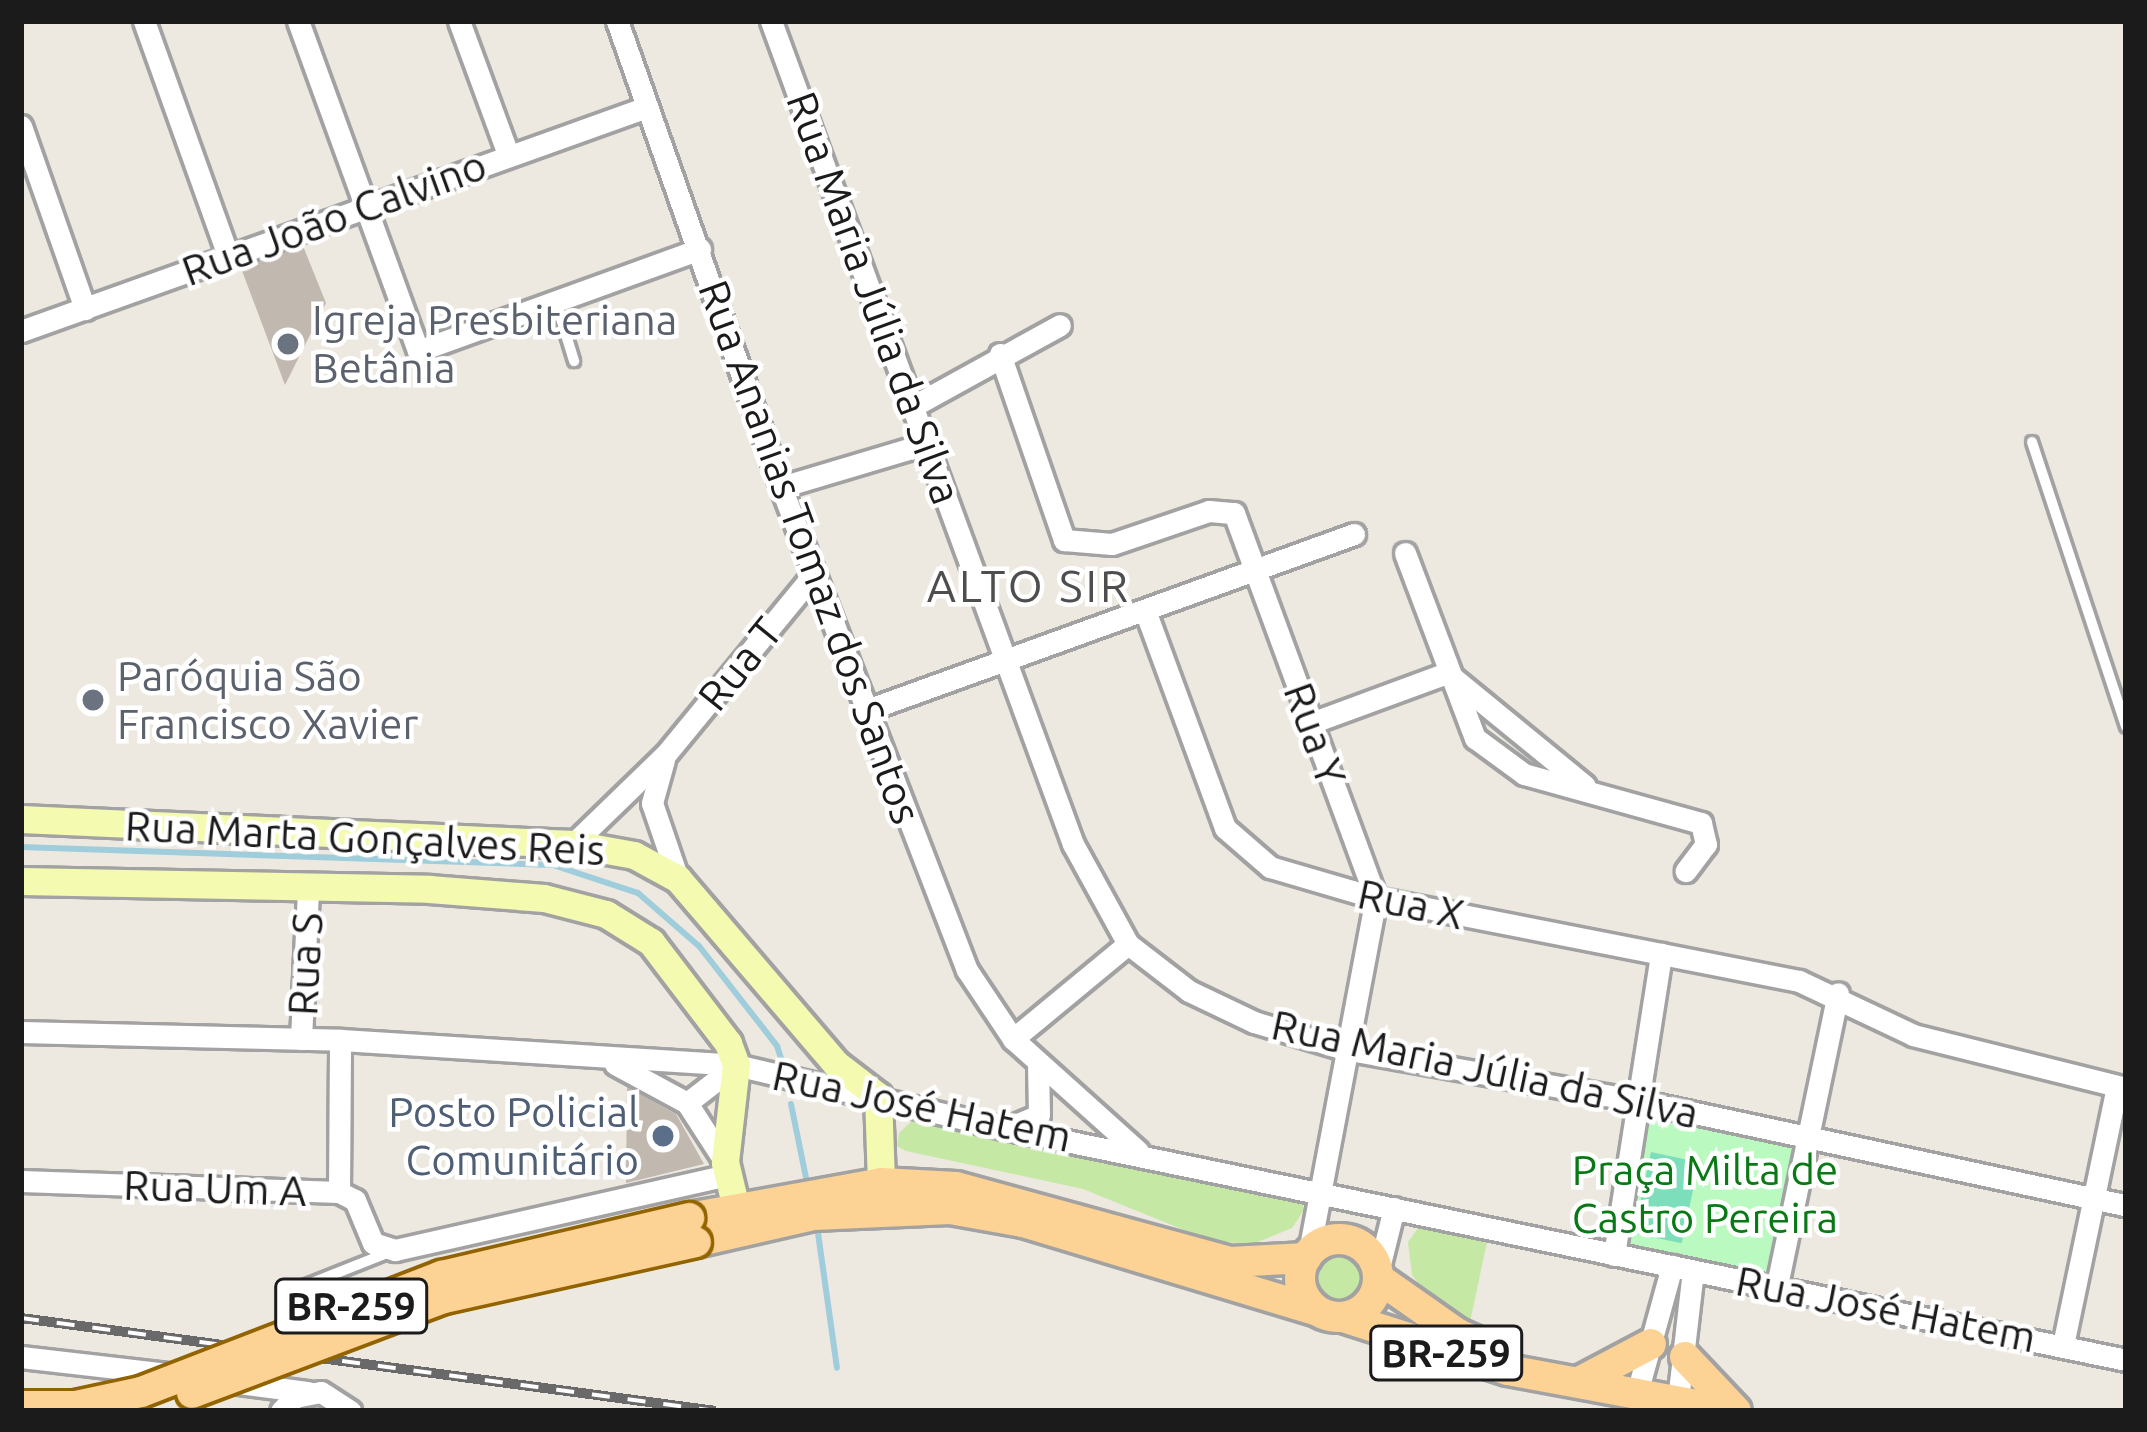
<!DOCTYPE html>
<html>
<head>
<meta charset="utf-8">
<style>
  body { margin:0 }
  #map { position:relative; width:2147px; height:1432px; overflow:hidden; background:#ede9e0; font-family:Ubuntu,sans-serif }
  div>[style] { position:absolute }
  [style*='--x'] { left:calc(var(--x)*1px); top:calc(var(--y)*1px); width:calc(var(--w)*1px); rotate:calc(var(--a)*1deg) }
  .grass>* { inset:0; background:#c5e9a4 }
  .round { border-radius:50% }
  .park>* { inset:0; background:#bafac1; transform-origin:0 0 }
  .pitch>* { inset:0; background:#7cdeba; transform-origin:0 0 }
  .stream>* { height:6px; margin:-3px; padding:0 3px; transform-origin:3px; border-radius:3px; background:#9fcddc }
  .building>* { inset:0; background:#c1b8b0 }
  .roads { filter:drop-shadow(3px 0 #a2a2a2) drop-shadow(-3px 0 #a2a2a2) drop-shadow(0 3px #a2a2a2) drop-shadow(0 -3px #a2a2a2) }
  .lane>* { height:10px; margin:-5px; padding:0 5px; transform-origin:5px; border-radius:5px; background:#fff }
  .street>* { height:21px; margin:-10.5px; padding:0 10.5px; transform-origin:10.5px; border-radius:10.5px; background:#fff }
  .secondary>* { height:27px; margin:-13.5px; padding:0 13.5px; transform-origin:13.5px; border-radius:13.5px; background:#f5fab1 }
  .primary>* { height:30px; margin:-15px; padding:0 15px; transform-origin:15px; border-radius:15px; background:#fdd295 }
  .primary>.ring { margin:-15px; padding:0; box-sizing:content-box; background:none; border:30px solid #fdd295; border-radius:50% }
  .rail>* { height:10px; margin-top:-5px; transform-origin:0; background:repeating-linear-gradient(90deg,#fff 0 18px,#696969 0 36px); box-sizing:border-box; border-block:3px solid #696969 }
  .bridges { filter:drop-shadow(3px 0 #926400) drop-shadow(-3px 0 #926400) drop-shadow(0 3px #926400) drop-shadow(0 -3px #926400) }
  .primary-bridge>* { height:30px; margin:-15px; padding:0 15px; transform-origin:15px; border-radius:15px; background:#fdd295 }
  .dots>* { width:33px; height:33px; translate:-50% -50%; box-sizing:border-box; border:6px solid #fff; border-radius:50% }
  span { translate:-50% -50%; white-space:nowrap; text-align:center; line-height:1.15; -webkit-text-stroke:9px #fff; paint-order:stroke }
  .shield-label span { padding:3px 9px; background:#fff; border:3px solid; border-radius:9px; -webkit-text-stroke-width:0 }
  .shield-label { font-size:39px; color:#1b1b1b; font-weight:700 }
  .street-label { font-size:42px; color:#1b1b1b }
  .worship-label { font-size:42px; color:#5b616d }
  .left { translate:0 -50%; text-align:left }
  .service-label { font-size:42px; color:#4e5e75 }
  .right { translate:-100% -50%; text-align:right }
  .park-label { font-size:42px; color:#097915 }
  .neighbourhood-label { font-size:45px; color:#4e4e4e; letter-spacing:3px }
  .frame { position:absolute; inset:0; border:24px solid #1b1b1b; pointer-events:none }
</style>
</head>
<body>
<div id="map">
  <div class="grass">
    <i style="clip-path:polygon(913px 1120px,1300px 1193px,1304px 1210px,1292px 1228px,1253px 1244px,1211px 1241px,1083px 1189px,906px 1151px,897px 1146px,899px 1133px)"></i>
    <i style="clip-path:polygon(1435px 1226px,1487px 1242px,1469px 1327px,1437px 1308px,1412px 1275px,1408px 1242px,1418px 1228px)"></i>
    <i class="round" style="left:1306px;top:1244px;width:66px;height:66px"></i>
  </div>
  <div class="park">
    <i style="left:1639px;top:1101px;width:171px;height:156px;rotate:12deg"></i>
  </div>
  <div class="pitch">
    <i style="left:1651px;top:1152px;width:49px;height:83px;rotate:12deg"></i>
  </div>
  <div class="stream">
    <i style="--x:21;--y:847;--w:532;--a:1.94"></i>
    <i style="--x:553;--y:865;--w:89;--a:18.2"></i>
    <i style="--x:638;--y:893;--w:81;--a:41"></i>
    <i style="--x:699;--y:946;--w:127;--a:52"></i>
    <i style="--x:777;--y:1046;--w:22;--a:72"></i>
    <i style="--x:791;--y:1104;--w:76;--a:78.5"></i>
    <i style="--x:818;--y:1233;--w:136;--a:82"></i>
  </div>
  <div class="building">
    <i style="clip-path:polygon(303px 246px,326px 303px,285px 385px,241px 268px)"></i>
    <i style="clip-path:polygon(627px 1087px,676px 1114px,704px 1164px,626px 1183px)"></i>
  </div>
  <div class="roads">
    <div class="lane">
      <i style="--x:556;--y:302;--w:62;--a:73"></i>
      <i style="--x:2032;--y:442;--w:300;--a:71.7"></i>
      <i style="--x:304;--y:1286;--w:95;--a:-21.7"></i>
    </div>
    <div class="street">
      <i style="--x:144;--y:21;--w:249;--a:70.3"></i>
      <i style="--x:298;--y:21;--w:351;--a:70"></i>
      <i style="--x:418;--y:351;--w:300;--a:-19.9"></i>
      <i style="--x:459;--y:21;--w:142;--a:69.8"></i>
      <i style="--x:617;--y:21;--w:494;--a:70.6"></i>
      <i style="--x:781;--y:487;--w:518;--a:68.94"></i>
      <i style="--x:967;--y:970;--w:83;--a:56.3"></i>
      <i style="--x:1013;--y:1039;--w:168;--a:41.9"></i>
      <i style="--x:771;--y:21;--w:877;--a:69.85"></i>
      <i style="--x:1073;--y:844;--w:114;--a:61.2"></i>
      <i style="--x:1128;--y:944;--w:77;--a:37.6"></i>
      <i style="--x:1189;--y:991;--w:72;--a:25.5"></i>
      <i style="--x:1254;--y:1022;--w:94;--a:16.7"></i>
      <i style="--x:1344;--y:1049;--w:300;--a:10"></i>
      <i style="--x:1639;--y:1101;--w:498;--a:12.1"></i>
      <i style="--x:21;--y:126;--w:194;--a:70.7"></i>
      <i style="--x:21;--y:331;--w:665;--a:-19.69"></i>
      <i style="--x:1000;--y:354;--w:197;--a:71"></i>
      <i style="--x:1064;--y:540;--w:48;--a:4.8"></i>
      <i style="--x:1112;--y:544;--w:102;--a:-18.8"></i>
      <i style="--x:1209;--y:511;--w:25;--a:5"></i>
      <i style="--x:1234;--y:513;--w:410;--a:69.8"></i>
      <i style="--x:917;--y:404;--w:163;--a:-28.9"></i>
      <i style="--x:781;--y:487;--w:154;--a:-16.6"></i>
      <i style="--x:1405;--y:553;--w:198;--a:69.3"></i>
      <i style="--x:1475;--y:738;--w:61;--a:36.3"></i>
      <i style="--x:1524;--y:774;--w:184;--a:15.5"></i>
      <i style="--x:1701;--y:823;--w:22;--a:77"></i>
      <i style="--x:1706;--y:844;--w:34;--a:127"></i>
      <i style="--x:1146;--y:613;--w:229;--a:69.8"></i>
      <i style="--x:1225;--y:828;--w:60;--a:40.9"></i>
      <i style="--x:1270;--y:867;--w:110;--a:16.3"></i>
      <i style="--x:1376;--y:898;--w:431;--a:11.1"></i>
      <i style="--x:1799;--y:981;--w:126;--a:25.3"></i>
      <i style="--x:1913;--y:1035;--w:219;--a:14"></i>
      <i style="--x:864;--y:711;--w:521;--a:-19.86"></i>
      <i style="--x:1311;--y:723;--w:145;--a:-20.2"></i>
      <i style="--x:1447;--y:673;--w:178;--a:39.3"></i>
      <i style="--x:664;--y:760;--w:45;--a:105.6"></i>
      <i style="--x:652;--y:803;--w:80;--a:71.1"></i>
      <i style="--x:573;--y:844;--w:129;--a:-44.1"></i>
      <i style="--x:666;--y:754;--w:233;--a:-50.6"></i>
      <i style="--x:21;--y:1032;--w:319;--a:1.4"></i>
      <i style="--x:340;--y:1040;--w:397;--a:3.6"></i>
      <i style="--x:736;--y:1065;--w:274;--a:13.3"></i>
      <i style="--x:1003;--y:1128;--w:1147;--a:11.67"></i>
      <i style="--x:301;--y:1039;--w:150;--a:-87.3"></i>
      <i style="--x:1013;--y:1039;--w:149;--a:-39.6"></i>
      <i style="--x:615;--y:1064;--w:82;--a:28.4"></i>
      <i style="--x:687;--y:1103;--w:70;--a:57.2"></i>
      <i style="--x:687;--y:1103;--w:62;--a:-37.8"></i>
      <i style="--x:1011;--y:1127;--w:30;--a:-23"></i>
      <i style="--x:1039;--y:1115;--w:50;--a:-91.1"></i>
      <i style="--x:21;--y:1181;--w:318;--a:2"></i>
      <i style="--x:339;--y:1192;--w:18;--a:27"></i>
      <i style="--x:355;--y:1200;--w:47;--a:67.3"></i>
      <i style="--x:373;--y:1243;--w:23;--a:18"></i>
      <i style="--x:395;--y:1250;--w:341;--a:-12.7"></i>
      <i style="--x:339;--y:1192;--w:152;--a:-89.6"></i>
      <i style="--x:1309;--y:1252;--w:360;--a:-79.3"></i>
      <i style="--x:1614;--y:1255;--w:305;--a:-81.1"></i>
      <i style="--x:1378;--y:1272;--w:66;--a:-76"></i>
      <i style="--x:1777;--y:1285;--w:298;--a:-78.2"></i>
      <i style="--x:2063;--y:1345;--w:264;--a:-78.2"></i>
      <i style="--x:21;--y:1357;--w:156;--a:6.6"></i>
      <i style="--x:231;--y:1382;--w:78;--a:7.4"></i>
      <i style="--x:1637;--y:1393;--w:132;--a:-74.6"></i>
      <i style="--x:1678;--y:1400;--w:130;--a:-83.4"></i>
      <i style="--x:281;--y:1411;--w:20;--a:-45"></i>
      <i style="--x:295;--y:1397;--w:26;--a:-11"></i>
      <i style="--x:321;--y:1392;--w:35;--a:33"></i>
    </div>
    <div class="secondary">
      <i style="--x:21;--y:819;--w:553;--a:2.59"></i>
      <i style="--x:573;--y:844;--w:62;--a:10.2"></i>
      <i style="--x:634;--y:855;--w:50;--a:28.6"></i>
      <i style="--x:678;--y:879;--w:243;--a:49.5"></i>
      <i style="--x:836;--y:1064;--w:53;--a:37.3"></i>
      <i style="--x:878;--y:1096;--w:87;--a:88"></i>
      <i style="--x:21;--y:881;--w:408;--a:1.1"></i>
      <i style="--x:429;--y:889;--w:115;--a:4.5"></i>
      <i style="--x:544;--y:898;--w:64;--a:14.5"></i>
      <i style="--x:606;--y:914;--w:53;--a:31.9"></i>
      <i style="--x:651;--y:942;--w:127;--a:52.7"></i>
      <i style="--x:728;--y:1043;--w:23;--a:70"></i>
      <i style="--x:736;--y:1065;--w:98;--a:96.5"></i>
      <i style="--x:725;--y:1162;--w:47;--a:76.6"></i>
    </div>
    <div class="primary">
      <i style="--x:689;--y:1218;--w:195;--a:-10.3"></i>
      <i style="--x:881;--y:1183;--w:75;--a:3.1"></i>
      <i style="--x:956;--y:1187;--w:284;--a:15.3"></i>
      <i style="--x:1230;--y:1262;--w:76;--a:-3"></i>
      <i class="ring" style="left:1300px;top:1239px;width:48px;height:48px"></i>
      <i style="--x:696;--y:1242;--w:121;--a:-12.9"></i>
      <i style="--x:814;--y:1215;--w:136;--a:-2.5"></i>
      <i style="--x:950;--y:1209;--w:74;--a:10.1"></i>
      <i style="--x:1023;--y:1222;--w:307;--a:16.8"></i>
      <i style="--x:1378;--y:1278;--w:98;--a:35"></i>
      <i style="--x:1458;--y:1334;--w:50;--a:23.5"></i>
      <i style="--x:1343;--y:1317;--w:173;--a:17.8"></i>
      <i style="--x:1508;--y:1370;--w:225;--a:10.5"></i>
      <i style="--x:1685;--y:1357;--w:74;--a:46.6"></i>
      <i style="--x:1581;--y:1381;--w:79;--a:-27.9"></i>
    </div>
  </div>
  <div class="rail">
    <i style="--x:21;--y:1318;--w:701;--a:7.62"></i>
  </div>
  <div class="bridges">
    <div class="primary-bridge">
      <i style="--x:192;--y:1393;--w:269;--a:-20.7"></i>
      <i style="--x:444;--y:1298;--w:258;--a:-12.5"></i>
      <i style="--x:21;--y:1406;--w:55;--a:0"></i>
      <i style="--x:76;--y:1406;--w:66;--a:-12.2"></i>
      <i style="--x:141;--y:1392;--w:323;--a:-21.1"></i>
      <i style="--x:442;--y:1276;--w:254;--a:-13.2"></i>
    </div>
  </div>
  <div class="dots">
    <i style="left:288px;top:344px;background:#6b7280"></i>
    <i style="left:93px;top:700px;background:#6b7280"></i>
    <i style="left:663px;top:1136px;background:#5c6f8a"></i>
  </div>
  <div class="shield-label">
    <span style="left:351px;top:1306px">BR-259</span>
    <span style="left:1446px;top:1353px">BR-259</span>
  </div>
  <div class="street-label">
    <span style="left:334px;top:218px;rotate:-20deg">Rua João Calvino</span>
    <span style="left:874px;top:298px;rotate:70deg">Rua Maria Júlia da Silva</span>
    <span style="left:810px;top:552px;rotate:70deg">Rua Ananias Tomaz dos Santos</span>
    <span style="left:740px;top:664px;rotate:-51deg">Rua T</span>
    <span style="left:1315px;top:734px;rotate:70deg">Rua Y</span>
    <span style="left:365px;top:838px;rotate:3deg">Rua Marta Gonçalves Reis</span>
    <span style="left:1411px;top:904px;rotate:12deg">Rua X</span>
    <span style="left:305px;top:964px;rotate:-87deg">Rua S</span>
    <span style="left:1485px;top:1069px;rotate:12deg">Rua Maria Júlia da Silva</span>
    <span style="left:922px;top:1106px;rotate:12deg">Rua José Hatem</span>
    <span style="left:215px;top:1188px;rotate:2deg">Rua Um A</span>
    <span style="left:1886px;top:1309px;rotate:11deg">Rua José Hatem</span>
  </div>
  <div class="worship-label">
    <span class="left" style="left:312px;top:344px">Igreja Presbiteriana<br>Betânia</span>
    <span class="left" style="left:117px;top:700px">Paróquia São<br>Francisco Xavier</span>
  </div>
  <div class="service-label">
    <span class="right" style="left:639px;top:1136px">Posto Policial<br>Comunitário</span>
  </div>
  <div class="park-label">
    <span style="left:1705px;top:1194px">Praça Milta de<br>Castro Pereira</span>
  </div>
  <div class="neighbourhood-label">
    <span style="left:1029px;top:586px">ALTO SIR</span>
  </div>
  <div class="frame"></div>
</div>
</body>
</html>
